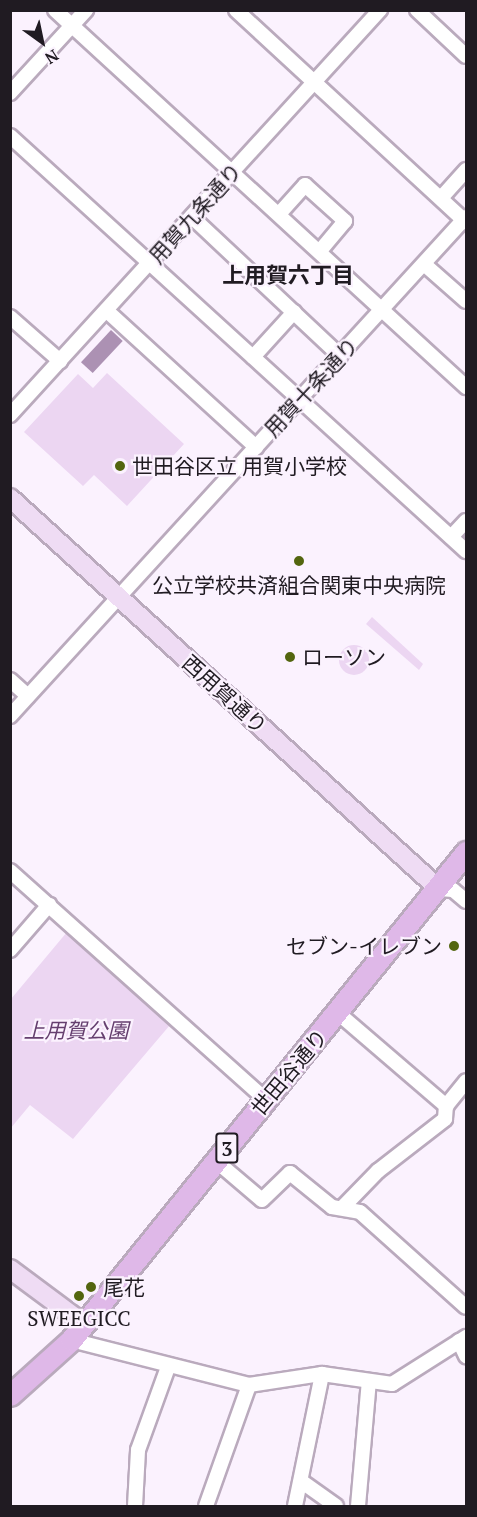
<!DOCTYPE html>
<html>
<head>
<meta charset="utf-8">
<style>
  body { margin:0 }
  #map { position:relative; width:477px; height:1517px; overflow:hidden; background:#fbf2fe; font-family:"PT Serif","Noto Sans JP",serif }
  div>[style] { position:absolute }
  [style*='--x'] { left:calc(var(--x)*1px); top:calc(var(--y)*1px); width:calc(var(--w)*1px); rotate:calc(var(--a)*1deg) }
  .green>* { inset:0; background:#ecd6f2 }
  .round { border-radius:50% }
  .water>* { inset:0; background:#ac91b3; transform-origin:0 0 }
  .roads { filter:drop-shadow(2px 0 #baaabd) drop-shadow(-2px 0 #baaabd) drop-shadow(0 2px #baaabd) drop-shadow(0 -2px #baaabd) }
  .street>* { height:14px; margin:-7px; padding:0 7px; transform-origin:7px; border-radius:7px; background:#fff }
  .secondary>* { height:18px; margin:-9px; padding:0 9px; transform-origin:9px; border-radius:9px; background:#efdcf4 }
  .primary>* { height:21px; margin:-10.5px; padding:0 10.5px; transform-origin:10.5px; border-radius:10.5px; background:#dfb8e8 }
  .dots>* { width:16px; height:16px; translate:-50% -50%; box-sizing:border-box; border:3px solid #fbf2fe; border-radius:50% }
  span { translate:-50% -50%; white-space:nowrap; text-align:center; line-height:1.15; -webkit-text-stroke:4.5px #fbf2fe; paint-order:stroke }
  .shield-label span { padding:2px 4px; background:#fbf2fe; border:2px solid; border-radius:4px; -webkit-text-stroke-width:0 }
  .shield-label { font-size:20px; color:#201b22; font-weight:700 }
  .street-label { font-size:21px; color:#201b22 }
  .poi-label { font-size:21px; color:#201b22 }
  .left { translate:0 -50%; text-align:left }
  .right { translate:-100% -50%; text-align:right }
  .park-label { font-size:21px; color:#653f6f; font-style:italic }
  .neighbourhood-label { font-size:22px; color:#201b22; font-weight:700 }
  .frame { position:absolute; inset:0; border:12px solid #201b22; pointer-events:none }
  .north { position:absolute; left:12px; top:12px; width:60px; height:60px; -webkit-text-stroke:4px #fbf2fe; paint-order:stroke; rotate:147deg; font-size:16px; font-weight:700; line-height:24px; text-align:center; color:#201b22 }
  .north::after { content:''; display:block; margin:auto; width:21px; height:27px; background:#201b22; clip-path:polygon(50% 0,100% 100%,50% 72%,0 100%) }
</style>
</head>
<body>
<div id="map">
  <div class="green">
    <i style="clip-path:polygon(107px 373px,184px 444px,127px 506px,94px 475px,83px 486px,24px 432px,78px 374px,93px 388px)"></i>
    <i style="clip-path:polygon(372px 617px,423px 664px,419px 670px,366px 624px)"></i>
    <i class="round" style="left:339px;top:645px;width:30px;height:30px"></i>
    <i style="clip-path:polygon(67px 932px,170px 1025px,73px 1139px,30px 1105px,10px 1129px,11px 999px)"></i>
  </div>
  <div class="water">
    <i style="left:111px;top:330px;width:16px;height:44px;rotate:43deg"></i>
  </div>
  <div class="roads">
    <div class="street">
      <i style="--x:55;--y:10;--w:558;--a:42.53"></i>
      <i style="--x:236;--y:10;--w:313;--a:42.7"></i>
      <i style="--x:417;--y:10;--w:67;--a:43.2"></i>
      <i style="--x:10;--y:93;--w:113;--a:-47.5"></i>
      <i style="--x:10;--y:136;--w:617;--a:42.3"></i>
      <i style="--x:441;--y:198;--w:38;--a:-48"></i>
      <i style="--x:279;--y:214;--w:39;--a:-48"></i>
      <i style="--x:305;--y:185;--w:54;--a:42"></i>
      <i style="--x:345;--y:221;--w:39;--a:130"></i>
      <i style="--x:192;--y:217;--w:203;--a:43.2"></i>
      <i style="--x:424;--y:264;--w:56;--a:41.4"></i>
      <i style="--x:107;--y:311;--w:202;--a:42.4"></i>
      <i style="--x:10;--y:317;--w:67;--a:41.3"></i>
      <i style="--x:253;--y:357;--w:61;--a:-47.7"></i>
      <i style="--x:10;--y:415;--w:549;--a:-47.59"></i>
      <i style="--x:451;--y:537;--w:22;--a:-47"></i>
      <i style="--x:10;--y:680;--w:24;--a:42"></i>
      <i style="--x:10;--y:716;--w:676;--a:-47.58"></i>
      <i style="--x:10;--y:871;--w:343;--a:41.8"></i>
      <i style="--x:439;--y:889;--w:14;--a:4"></i>
      <i style="--x:453;--y:890;--w:17;--a:40"></i>
      <i style="--x:10;--y:950;--w:60;--a:-49.1"></i>
      <i style="--x:338;--y:1013;--w:143;--a:40.7"></i>
      <i style="--x:216;--y:1161;--w:60;--a:40.3"></i>
      <i style="--x:262;--y:1200;--w:39;--a:-44"></i>
      <i style="--x:290;--y:1173;--w:54;--a:39"></i>
      <i style="--x:332;--y:1207;--w:28;--a:10"></i>
      <i style="--x:360;--y:1212;--w:142;--a:41.9"></i>
      <i style="--x:342;--y:1208;--w:52;--a:-45.8"></i>
      <i style="--x:378;--y:1171;--w:85;--a:-37.8"></i>
      <i style="--x:445;--y:1119;--w:13;--a:-86"></i>
      <i style="--x:446;--y:1106;--w:32;--a:-51"></i>
      <i style="--x:71;--y:1340;--w:184;--a:14.2"></i>
      <i style="--x:249;--y:1385;--w:74;--a:-8.6"></i>
      <i style="--x:322;--y:1374;--w:71;--a:8.1"></i>
      <i style="--x:392;--y:1384;--w:88;--a:-32.4"></i>
      <i style="--x:459;--y:1341;--w:17;--a:65"></i>
      <i style="--x:301;--y:1481;--w:43;--a:35.5"></i>
      <i style="--x:135;--y:1506;--w:56;--a:-86.9"></i>
      <i style="--x:138;--y:1450;--w:88;--a:-70.1"></i>
      <i style="--x:206;--y:1506;--w:128;--a:-70.4"></i>
      <i style="--x:295;--y:1506;--w:135;--a:-78.4"></i>
      <i style="--x:358;--y:1506;--w:125;--a:-85"></i>
    </div>
    <div class="secondary">
      <i style="--x:10;--y:498;--w:580;--a:42.35"></i>
      <i style="--x:10;--y:1269;--w:92;--a:36.6"></i>
    </div>
    <div class="primary">
      <i style="--x:10;--y:1395;--w:82;--a:-42"></i>
      <i style="--x:71;--y:1340;--w:628;--a:-51.01"></i>
    </div>
  </div>
  <div class="dots">
    <i style="left:120px;top:466px;background:#53650f"></i>
    <i style="left:299px;top:561px;background:#53650f"></i>
    <i style="left:290px;top:657px;background:#53650f"></i>
    <i style="left:454px;top:946px;background:#53650f"></i>
    <i style="left:91px;top:1287px;background:#53650f"></i>
    <i style="left:79px;top:1296px;background:#53650f"></i>
  </div>
  <div class="shield-label">
    <span style="left:227px;top:1148px">3</span>
  </div>
  <div class="street-label">
    <span style="left:195px;top:213px;rotate:-48deg">用賀九条通り</span>
    <span style="left:311px;top:387px;rotate:-47deg">用賀十条通り</span>
    <span style="left:225px;top:694px;rotate:42deg">西用賀通り</span>
    <span style="left:289px;top:1072px;rotate:-50deg">世田谷通り</span>
  </div>
  <div class="poi-label">
    <span class="left" style="left:132px;top:466px">世田谷区立 用賀小学校</span>
    <span style="left:299px;top:585px">公立学校共済組合関東中央病院</span>
    <span class="left" style="left:302px;top:657px">ローソン</span>
    <span class="right" style="left:442px;top:946px">セブン-イレブン</span>
    <span class="left" style="left:103px;top:1287px">尾花</span>
    <span style="left:79px;top:1318px">SWEEGICC</span>
  </div>
  <div class="park-label">
    <span style="left:76px;top:1030px">上用賀公園</span>
  </div>
  <div class="neighbourhood-label">
    <span style="left:288px;top:275px">上用賀六丁目</span>
  </div>
  <div class="frame"></div>
  <div class="north">N</div>
</div>
</body>
</html>
